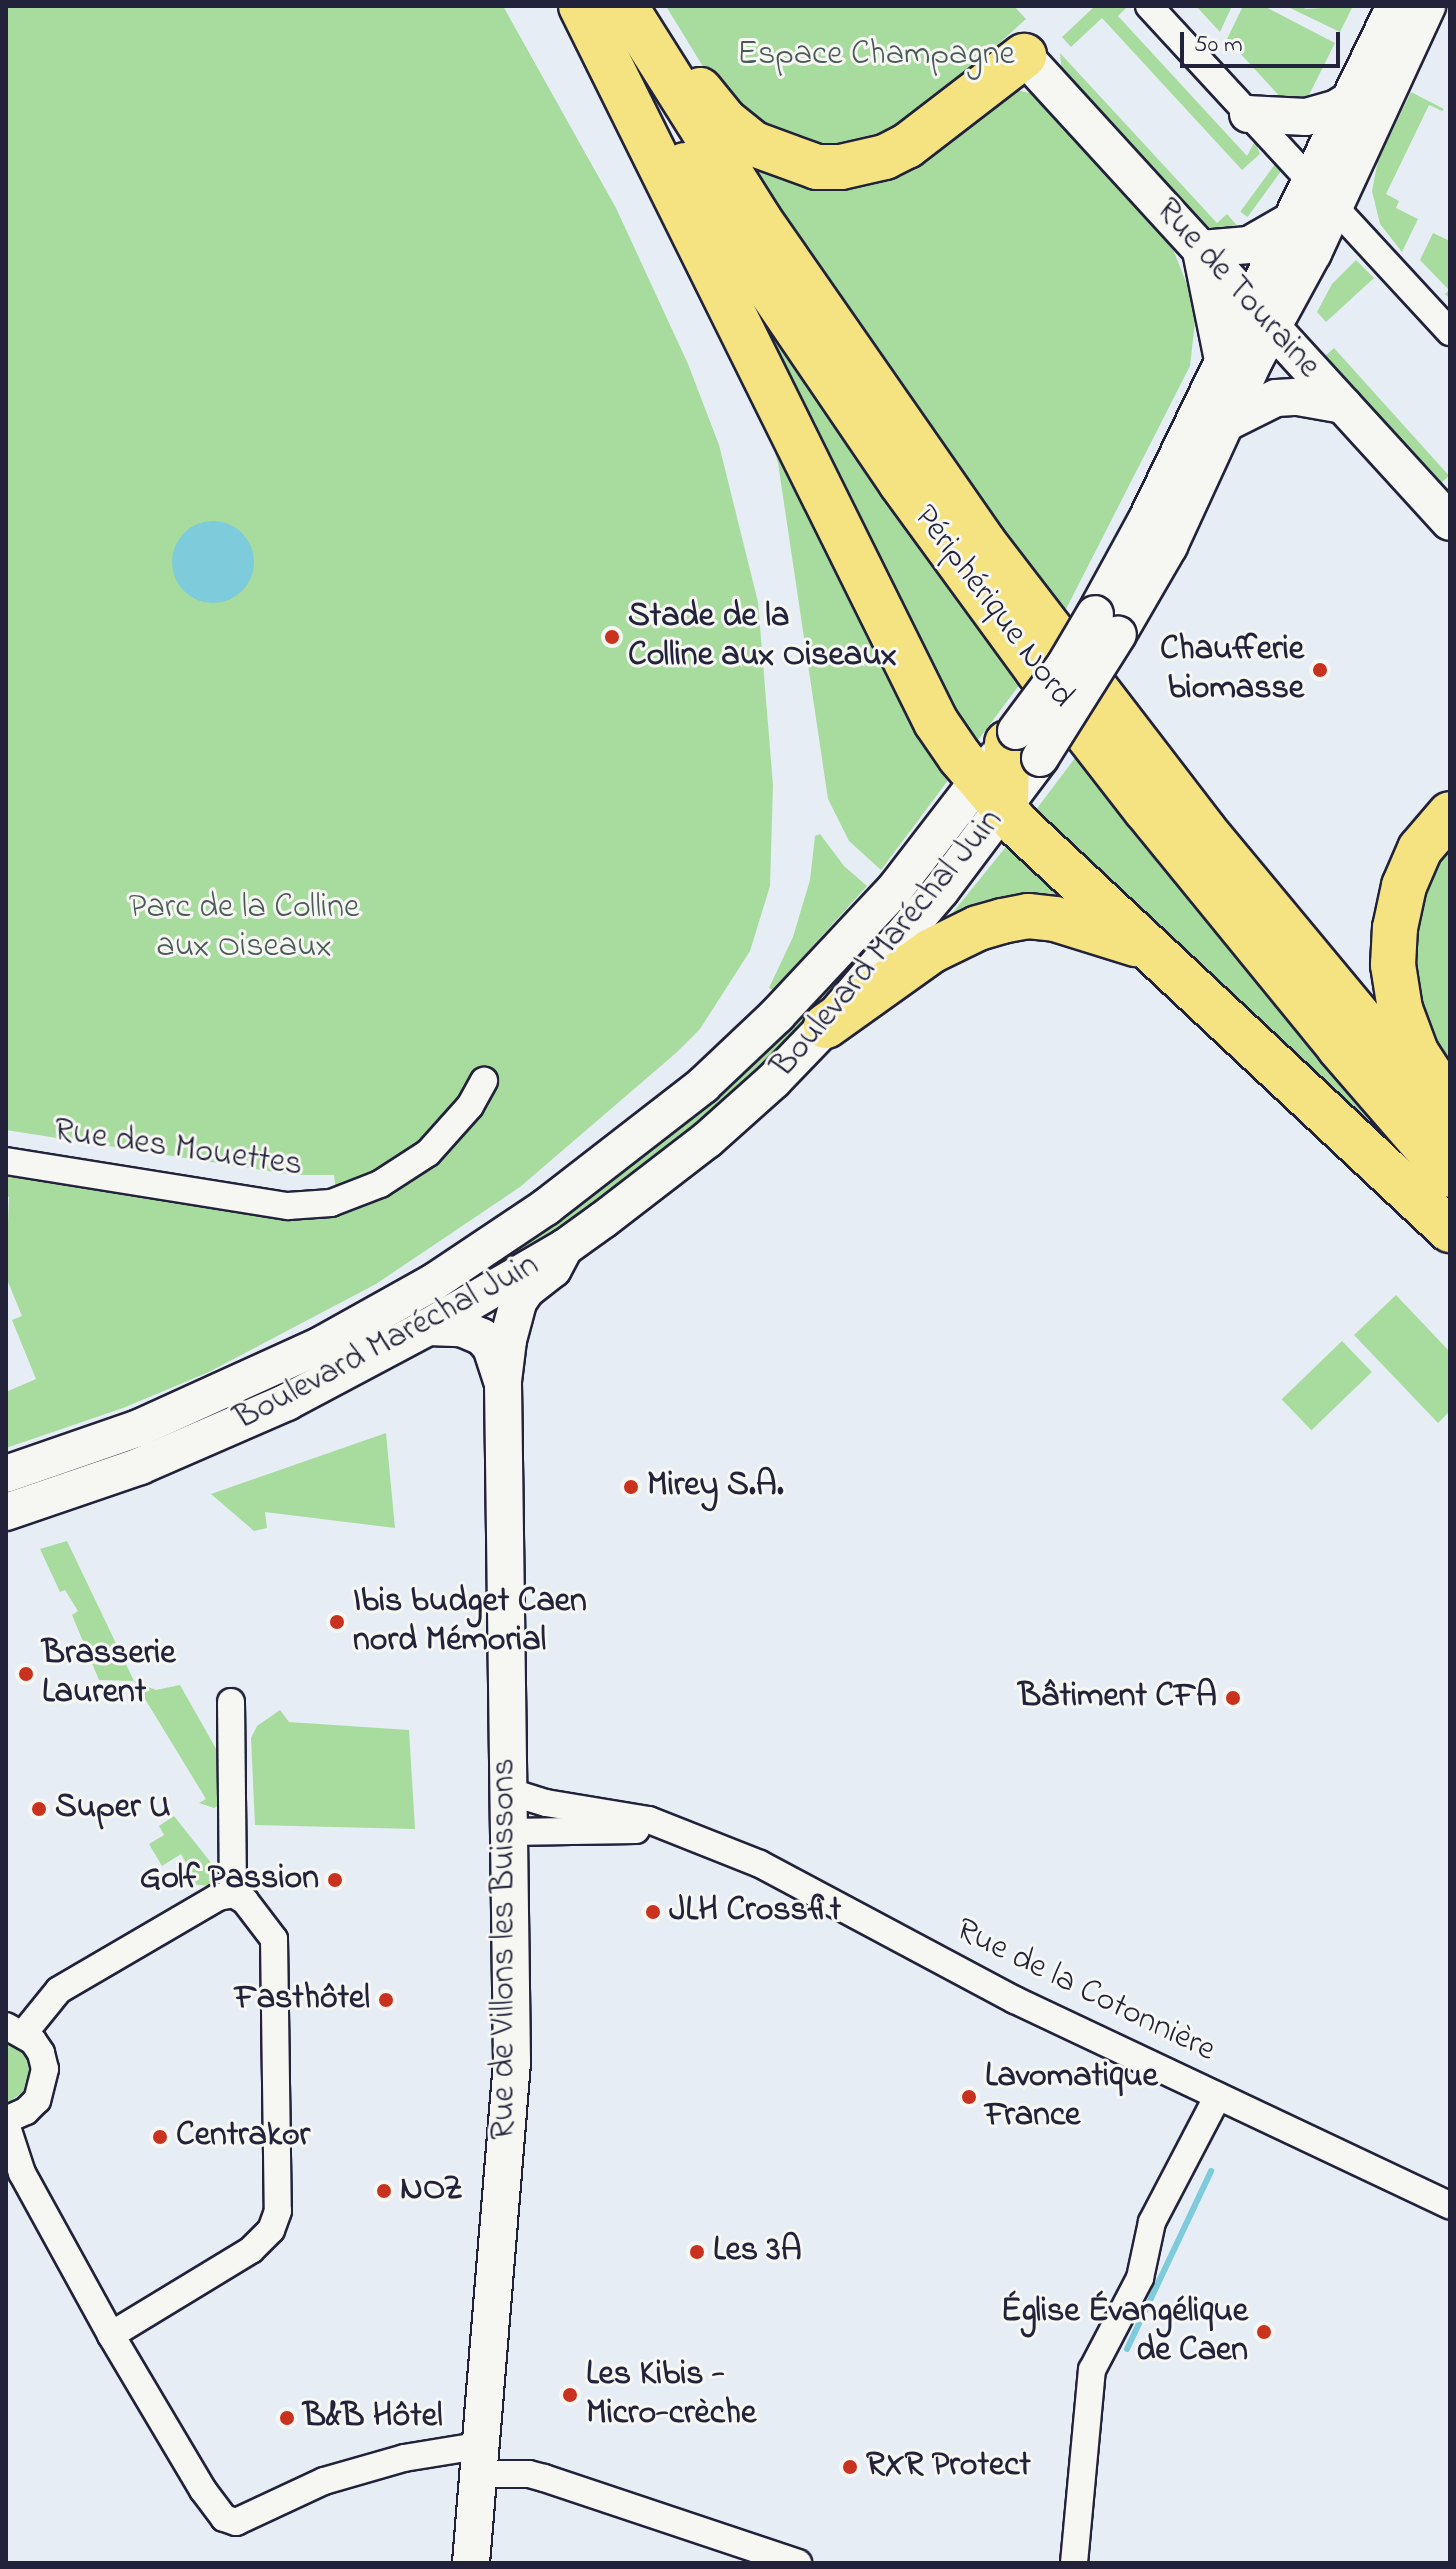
<!DOCTYPE html>
<html>
<head>
<meta charset="utf-8">
<style>
  body { margin:0 }
  #map { position:relative; width:1456px; height:2569px; overflow:hidden; background:#e6edf5; font-family:"Indie Flower",sans-serif }
  div>[style] { position:absolute }
  [style*='--x'] { left:calc(var(--x)*1px); top:calc(var(--y)*1px); width:calc(var(--w)*1px); rotate:calc(var(--a)*1deg) }
  .green>* { inset:0; background:#a8dc9e; transform-origin:0 0 }
  .water>* { inset:0; background:#7dcbdb }
  .round { border-radius:50% }
  .stream>* { height:6px; margin:-3px; padding:0 3px; transform-origin:3px; border-radius:3px; background:#7dcbdb }
  .roads { filter:drop-shadow(2px 0 #22223b) drop-shadow(-2px 0 #22223b) drop-shadow(0 2px #22223b) drop-shadow(0 -2px #22223b) }
  .street>* { height:26px; margin:-13px; padding:0 13px; transform-origin:13px; border-radius:13px; background:#f6f6f2 }
  .secondary>* { height:36px; margin:-18px; padding:0 18px; transform-origin:18px; border-radius:18px; background:#f6f6f2 }
  .highway>* { height:44px; margin:-22px; padding:0 22px; transform-origin:22px; border-radius:22px; background:#f5e382 }
  .bridges { filter:drop-shadow(2px 0 #22223b) drop-shadow(-2px 0 #22223b) drop-shadow(0 2px #22223b) drop-shadow(0 -2px #22223b) }
  .secondary-bridge>* { height:36px; margin:-18px; padding:0 18px; transform-origin:18px; border-radius:18px; background:#f6f6f2 }
  .dots>* { width:22px; height:22px; translate:-50% -50%; box-sizing:border-box; border:4px solid #f6f6f2; border-radius:50% }
  span { translate:-50% -50%; white-space:nowrap; text-align:center; line-height:1.15; -webkit-text-stroke:6px #f6f6f2; paint-order:stroke }
  .park-label { font-size:34px; color:#4a5a59 }
  .street-label { font-size:34px; color:#22223b }
  .poi-label { font-size:34px; color:#22223b; font-weight:700 }
  .left { translate:0 -50%; text-align:left }
  .right { translate:-100% -50%; text-align:right }
  .frame { position:absolute; inset:0; border:8px solid #22223b; pointer-events:none }
  .scale { position:absolute; left:1180px; top:32px; width:160px; height:36px; box-sizing:border-box; border:4px solid #22223b; border-top:0; padding-left:10px; font-size:24px; line-height:28px; white-space:nowrap; color:#22223b; -webkit-text-stroke:6px #f6f6f2; paint-order:stroke }
</style>
</head>
<body>
<div id="map">
  <div class="green">
    <i style="clip-path:polygon(6px 6px,503px 6px,616px 208px,688px 364px,719px 445px,758px 602px,773px 785px,770px 886px,750px 951px,700px 1029px,676px 1053px,520px 1187px,376px 1284px,209px 1372px,123px 1408px,6px 1448px,6px 1392px,36px 1379px,12px 1320px,22px 1316px,6px 1277px,9px 1197px,6px 1196px,6px 1174px,306px 1219px,334px 1215px,367px 1204px,403px 1187px,450px 1150px,480px 1113px,450px 1117px,395px 1166px,336px 1191px,334px 1175px,294px 1175px,6px 1130px)"></i>
    <i style="clip-path:polygon(666px 6px,1014px 6px,1026px 19px,917px 117px,897px 131px,845px 150px,812px 147px,775px 135px,713px 83px)"></i>
    <i style="clip-path:polygon(1095px 6px,1128px 6px,1118px 16px,1247px 156px,1255px 141px,1260px 154px,1242px 170px,1102px 18px,1071px 47px,1062px 37px)"></i>
    <i style="clip-path:polygon(1196px 6px,1232px 6px,1220px 32px)"></i>
    <i style="clip-path:polygon(1243px 6px,1264px 6px,1335px 43px,1309px 95px,1298px 101px,1283px 100px,1227px 39px)"></i>
    <i style="clip-path:polygon(1300px 6px,1306px 9px,1353px 6px,1340px 32px,1288px 7px)"></i>
    <i style="clip-path:polygon(1060px 53px,1217px 223px,1227px 214px,1241px 230px,1218px 236px,1208px 229px,1062px 72px)"></i>
    <i style="clip-path:polygon(1009px 88px,1033px 94px,1169px 239px,1197px 310px,1193px 313px,1195px 322px,1190px 366px,1061px 619px,742px 157px,785px 172px)"></i>
    <i style="clip-path:polygon(1411px 92px,1444px 109px,1442px 111px,1429px 105px,1386px 194px,1399px 201px,1396px 208px,1418px 219px,1402px 252px,1380px 224px,1372px 191px,1378px 160px)"></i>
    <i style="left:1275px;top:164px;width:9px;height:59px;rotate:36deg"></i>
    <i style="clip-path:polygon(703px 231px,950px 589px,1023px 680px,881px 870px,849px 841px,828px 799px,778px 463px,734px 311px)"></i>
    <i style="clip-path:polygon(1433px 233px,1450px 241px,1450px 299px,1445px 294px,1449px 290px,1420px 260px)"></i>
    <i style="clip-path:polygon(1356px 260px,1374px 278px,1326px 322px,1317px 312px,1332px 284px)"></i>
    <i style="left:1334px;top:348px;width:172px;height:13px;rotate:48deg"></i>
    <i style="clip-path:polygon(1078px 754px,1450px 1205px,1032px 815px)"></i>
    <i style="clip-path:polygon(820px 834px,844px 866px,867px 886px,773px 990px,769px 988px,793px 937px,810px 880px,815px 836px)"></i>
    <i style="clip-path:polygon(1450px 835px,1450px 1072px,1434px 1051px,1410px 975px,1414px 913px)"></i>
    <i style="clip-path:polygon(1009px 843px,1100px 916px,953px 924px,950px 916px)"></i>
    <i style="clip-path:polygon(899px 903px,915px 905px,777px 1053px,672px 1145px,545px 1241px,371px 1349px,363px 1335px,478px 1267px)"></i>
    <i style="clip-path:polygon(1396px 1295px,1450px 1352px,1450px 1411px,1438px 1423px,1354px 1335px)"></i>
    <i style="left:1342px;top:1341px;width:43px;height:84px;rotate:46deg"></i>
    <i style="clip-path:polygon(386px 1433px,395px 1528px,265px 1512px,267px 1528px,254px 1531px,211px 1494px)"></i>
    <i style="clip-path:polygon(67px 1541px,134px 1681px,156px 1690px,180px 1685px,219px 1754px,218px 1806px,214px 1808px,199px 1803px,206px 1799px,134px 1681px,99px 1680px,72px 1615px,78px 1611px,65px 1590px,60px 1592px,40px 1549px)"></i>
    <i style="clip-path:polygon(280px 1710px,289px 1722px,409px 1730px,415px 1829px,255px 1825px,251px 1738px,257px 1726px)"></i>
    <i style="clip-path:polygon(174px 1816px,220px 1874px,211px 1886px,190px 1884px,189px 1868px,181px 1854px,162px 1866px,149px 1844px,164px 1835px,159px 1826px)"></i>
    <i style="clip-path:polygon(6px 2038px,26px 2051px,32px 2071px,26px 2090px,6px 2104px)"></i>
  </div>
  <div class="water">
    <i class="round" style="left:172px;top:521px;width:82px;height:82px"></i>
  </div>
  <div class="stream">
    <i style="--x:1127;--y:2349;--w:197;--a:-64.7"></i>
  </div>
  <div class="roads">
    <div class="street">
      <i style="--x:1149;--y:6;--w:444;--a:47.3"></i>
      <i style="--x:6;--y:1161;--w:286;--a:9.1"></i>
      <i style="--x:288;--y:1206;--w:43;--a:-4"></i>
      <i style="--x:331;--y:1203;--w:53;--a:-21.2"></i>
      <i style="--x:380;--y:1184;--w:57;--a:-32.9"></i>
      <i style="--x:428;--y:1153;--w:63;--a:-48.2"></i>
      <i style="--x:470;--y:1106;--w:29;--a:-61"></i>
      <i style="--x:231;--y:1702;--w:192;--a:89.4"></i>
      <i style="--x:507;--y:1791;--w:41;--a:17.1"></i>
      <i style="--x:546;--y:1803;--w:104;--a:9.4"></i>
      <i style="--x:649;--y:1820;--w:119;--a:21.6"></i>
      <i style="--x:760;--y:1864;--w:289;--a:28.1"></i>
      <i style="--x:1015;--y:2000;--w:481;--a:25.3"></i>
      <i style="--x:508;--y:1832;--w:128;--a:-0.9"></i>
      <i style="--x:6;--y:2026;--w:31;--a:29"></i>
      <i style="--x:33;--y:2041;--w:14;--a:56"></i>
      <i style="--x:41;--y:2053;--w:16;--a:76"></i>
      <i style="--x:45;--y:2069;--w:32;--a:104"></i>
      <i style="--x:37;--y:2100;--w:16;--a:135"></i>
      <i style="--x:26;--y:2111;--w:22;--a:156"></i>
      <i style="--x:24;--y:2033;--w:55;--a:-50.9"></i>
      <i style="--x:59;--y:1990;--w:184;--a:-30.3"></i>
      <i style="--x:218;--y:1897;--w:15;--a:-11"></i>
      <i style="--x:233;--y:1894;--w:14;--a:30"></i>
      <i style="--x:245;--y:1901;--w:48;--a:52.7"></i>
      <i style="--x:274;--y:1939;--w:272;--a:89.2"></i>
      <i style="--x:278;--y:2211;--w:20;--a:110"></i>
      <i style="--x:271;--y:2230;--w:28;--a:135"></i>
      <i style="--x:251;--y:2250;--w:164;--a:148.7"></i>
      <i style="--x:6;--y:2124;--w:52;--a:71.9"></i>
      <i style="--x:22;--y:2173;--w:185;--a:61.2"></i>
      <i style="--x:111;--y:2335;--w:180;--a:59.3"></i>
      <i style="--x:203;--y:2490;--w:35;--a:53"></i>
      <i style="--x:224;--y:2518;--w:13;--a:18"></i>
      <i style="--x:236;--y:2522;--w:97;--a:-25"></i>
      <i style="--x:324;--y:2481;--w:83;--a:-16"></i>
      <i style="--x:404;--y:2458;--w:80;--a:-9.3"></i>
      <i style="--x:480;--y:2474;--w:49;--a:0"></i>
      <i style="--x:529;--y:2474;--w:16;--a:15"></i>
      <i style="--x:544;--y:2478;--w:268;--a:18.5"></i>
      <i style="--x:1074;--y:2563;--w:194;--a:-84.7"></i>
      <i style="--x:1092;--y:2370;--w:104;--a:-62.4"></i>
      <i style="--x:1140;--y:2278;--w:57;--a:-77.9"></i>
      <i style="--x:1152;--y:2222;--w:142;--a:-62.4"></i>
    </div>
    <div class="secondary">
      <i style="--x:1024;--y:56;--w:631;--a:47.57"></i>
      <i style="--x:1248;--y:114;--w:58;--a:3"></i>
      <i style="--x:1306;--y:117;--w:32;--a:-16"></i>
      <i style="--x:1337;--y:108;--w:13;--a:-32"></i>
      <i style="--x:1201;--y:249;--w:48;--a:-4.8"></i>
      <i style="--x:1249;--y:245;--w:52;--a:-30"></i>
      <i style="--x:1201;--y:251;--w:111;--a:78.6"></i>
      <i style="--x:1226;--y:423;--w:56;--a:-26.6"></i>
      <i style="--x:1276;--y:398;--w:22;--a:-3"></i>
      <i style="--x:1298;--y:397;--w:46;--a:10.1"></i>
      <i style="--x:1095;--y:614;--w:106;--a:-61.3"></i>
      <i style="--x:1146;--y:521;--w:572;--a:-64.2"></i>
      <i style="--x:1118;--y:634;--w:102;--a:-59.9"></i>
      <i style="--x:1169;--y:546;--w:204;--a:-65.3"></i>
      <i style="--x:1254;--y:361;--w:123;--a:-61.4"></i>
      <i style="--x:1313;--y:253;--w:272;--a:-65.2"></i>
      <i style="--x:428;--y:1327;--w:33;--a:2"></i>
      <i style="--x:461;--y:1328;--w:23;--a:23"></i>
      <i style="--x:482;--y:1337;--w:13;--a:48"></i>
      <i style="--x:491;--y:1347;--w:35;--a:72"></i>
      <i style="--x:6;--y:1474;--w:141;--a:-19.1"></i>
      <i style="--x:139;--y:1428;--w:202;--a:-24.5"></i>
      <i style="--x:323;--y:1344;--w:127;--a:-29.2"></i>
      <i style="--x:434;--y:1282;--w:135;--a:-33.8"></i>
      <i style="--x:546;--y:1207;--w:199;--a:-37.8"></i>
      <i style="--x:703;--y:1085;--w:102;--a:-43.4"></i>
      <i style="--x:777;--y:1015;--w:173;--a:-46.9"></i>
      <i style="--x:895;--y:889;--w:165;--a:-52.4"></i>
      <i style="--x:6;--y:1512;--w:142;--a:-18.9"></i>
      <i style="--x:140;--y:1466;--w:160;--a:-23.5"></i>
      <i style="--x:287;--y:1402;--w:160;--a:-28"></i>
      <i style="--x:428;--y:1327;--w:157;--a:-30.2"></i>
      <i style="--x:564;--y:1248;--w:48;--a:-35.7"></i>
      <i style="--x:603;--y:1220;--w:131;--a:-37.6"></i>
      <i style="--x:707;--y:1140;--w:90;--a:-41.8"></i>
      <i style="--x:774;--y:1080;--w:75;--a:-46.1"></i>
      <i style="--x:826;--y:1026;--w:178;--a:-49.8"></i>
      <i style="--x:941;--y:890;--w:165;--a:-53.1"></i>
      <i style="--x:471;--y:2563;--w:503;--a:-85.32"></i>
      <i style="--x:512;--y:2062;--w:681;--a:-90.76"></i>
      <i style="--x:503;--y:1381;--w:41;--a:-83"></i>
      <i style="--x:508;--y:1340;--w:39;--a:-75"></i>
      <i style="--x:518;--y:1302;--w:14;--a:-56"></i>
      <i style="--x:526;--y:1290;--w:34;--a:-38"></i>
      <i style="--x:553;--y:1269;--w:24;--a:-62"></i>
    </div>
    <div class="highway">
      <i style="--x:581;--y:6;--w:799;--a:63.63"></i>
      <i style="--x:936;--y:722;--w:42;--a:55.6"></i>
      <i style="--x:960;--y:757;--w:91;--a:49.5"></i>
      <i style="--x:1019;--y:826;--w:591;--a:43.15"></i>
      <i style="--x:625;--y:6;--w:252;--a:57.8"></i>
      <i style="--x:759;--y:219;--w:394;--a:55.2"></i>
      <i style="--x:984;--y:543;--w:362;--a:52.5"></i>
      <i style="--x:1204;--y:830;--w:385;--a:50.3"></i>
      <i style="--x:700;--y:90;--w:38;--a:51"></i>
      <i style="--x:724;--y:120;--w:38;--a:39"></i>
      <i style="--x:754;--y:144;--w:67;--a:20.1"></i>
      <i style="--x:817;--y:167;--w:24;--a:0"></i>
      <i style="--x:841;--y:167;--w:45;--a:-12.8"></i>
      <i style="--x:885;--y:157;--w:25;--a:-27"></i>
      <i style="--x:907;--y:146;--w:148;--a:-37.6"></i>
      <i style="--x:685;--y:165;--w:384;--a:55.8"></i>
      <i style="--x:901;--y:483;--w:233;--a:53.9"></i>
      <i style="--x:1038;--y:671;--w:176;--a:52.2"></i>
      <i style="--x:1146;--y:810;--w:306;--a:50.8"></i>
      <i style="--x:1339;--y:1047;--w:169;--a:49.1"></i>
      <i style="--x:1006;--y:807;--w:64;--a:-89.1"></i>
      <i style="--x:826;--y:1026;--w:129;--a:-35.5"></i>
      <i style="--x:931;--y:951;--w:52;--a:-26.1"></i>
      <i style="--x:978;--y:928;--w:25;--a:-16"></i>
      <i style="--x:1002;--y:921;--w:26;--a:-11"></i>
      <i style="--x:1028;--y:916;--w:27;--a:6"></i>
      <i style="--x:1055;--y:919;--w:85;--a:17.2"></i>
      <i style="--x:1434;--y:1080;--w:33;--a:-123"></i>
      <i style="--x:1416;--y:1052;--w:46;--a:-110.4"></i>
      <i style="--x:1400;--y:1009;--w:45;--a:-99"></i>
      <i style="--x:1393;--y:965;--w:37;--a:-87"></i>
      <i style="--x:1395;--y:928;--w:43;--a:-77.9"></i>
      <i style="--x:1404;--y:886;--w:40;--a:-66.6"></i>
      <i style="--x:1420;--y:849;--w:46;--a:-49.4"></i>
    </div>
  </div>
  <div class="bridges">
    <div class="secondary-bridge">
      <i style="--x:1016;--y:731;--w:82;--a:-53.4"></i>
      <i style="--x:1065;--y:665;--w:59;--a:-59.5"></i>
      <i style="--x:1040;--y:758;--w:146;--a:-57.8"></i>
    </div>
  </div>
  <div class="dots">
    <i style="left:612px;top:637px;background:#c8321e"></i>
    <i style="left:1320px;top:670px;background:#c8321e"></i>
    <i style="left:631px;top:1487px;background:#c8321e"></i>
    <i style="left:337px;top:1622px;background:#c8321e"></i>
    <i style="left:26px;top:1674px;background:#c8321e"></i>
    <i style="left:1233px;top:1698px;background:#c8321e"></i>
    <i style="left:39px;top:1809px;background:#c8321e"></i>
    <i style="left:335px;top:1880px;background:#c8321e"></i>
    <i style="left:653px;top:1912px;background:#c8321e"></i>
    <i style="left:386px;top:2000px;background:#c8321e"></i>
    <i style="left:969px;top:2097px;background:#c8321e"></i>
    <i style="left:160px;top:2137px;background:#c8321e"></i>
    <i style="left:384px;top:2191px;background:#c8321e"></i>
    <i style="left:697px;top:2252px;background:#c8321e"></i>
    <i style="left:1264px;top:2332px;background:#c8321e"></i>
    <i style="left:570px;top:2395px;background:#c8321e"></i>
    <i style="left:287px;top:2418px;background:#c8321e"></i>
    <i style="left:850px;top:2467px;background:#c8321e"></i>
  </div>
  <div class="park-label">
    <span style="left:876px;top:56px">Espace Champagne</span>
    <span style="left:244px;top:928px">Parc de la Colline<br>aux Oiseaux</span>
  </div>
  <div class="street-label">
    <span style="left:1237px;top:289px;rotate:48deg">Rue de Touraine</span>
    <span style="left:993px;top:607px;rotate:53deg">Périphérique Nord</span>
    <span style="left:888px;top:944px;rotate:-50deg">Boulevard Maréchal Juin</span>
    <span style="left:178px;top:1149px;rotate:8deg">Rue des Mouettes</span>
    <span style="left:387px;top:1343px;rotate:-28deg">Boulevard Maréchal Juin</span>
    <span style="left:505px;top:1949px;rotate:-90deg">Rue de Villons les Buissons</span>
    <span style="left:1085px;top:1991px;rotate:26deg">Rue de la Cotonnière</span>
  </div>
  <div class="poi-label">
    <span class="left" style="left:628px;top:637px">Stade de la<br>Colline aux Oiseaux</span>
    <span class="right" style="left:1304px;top:670px">Chaufferie<br>biomasse</span>
    <span class="left" style="left:647px;top:1487px">Mirey S.A.</span>
    <span class="left" style="left:353px;top:1622px">Ibis budget Caen<br>nord Mémorial</span>
    <span class="left" style="left:42px;top:1674px">Brasserie<br>Laurent</span>
    <span class="right" style="left:1217px;top:1698px">Bâtiment CFA</span>
    <span class="left" style="left:55px;top:1809px">Super U</span>
    <span class="right" style="left:319px;top:1880px">Golf Passion</span>
    <span class="left" style="left:669px;top:1912px">JLH Crossfit</span>
    <span class="right" style="left:370px;top:2000px">Fasthôtel</span>
    <span class="left" style="left:985px;top:2097px">Lavomatique<br>France</span>
    <span class="left" style="left:176px;top:2137px">Centrakor</span>
    <span class="left" style="left:400px;top:2191px">NOZ</span>
    <span class="left" style="left:713px;top:2252px">Les 3A</span>
    <span class="right" style="left:1248px;top:2332px">Église Évangélique<br>de Caen</span>
    <span class="left" style="left:586px;top:2395px">Les Kibis -<br>Micro-crèche</span>
    <span class="left" style="left:303px;top:2418px">B&amp;B Hôtel</span>
    <span class="left" style="left:866px;top:2467px">RXR Protect</span>
  </div>
  <div class="frame"></div>
  <div class="scale">50 m</div>
</div>
</body>
</html>
